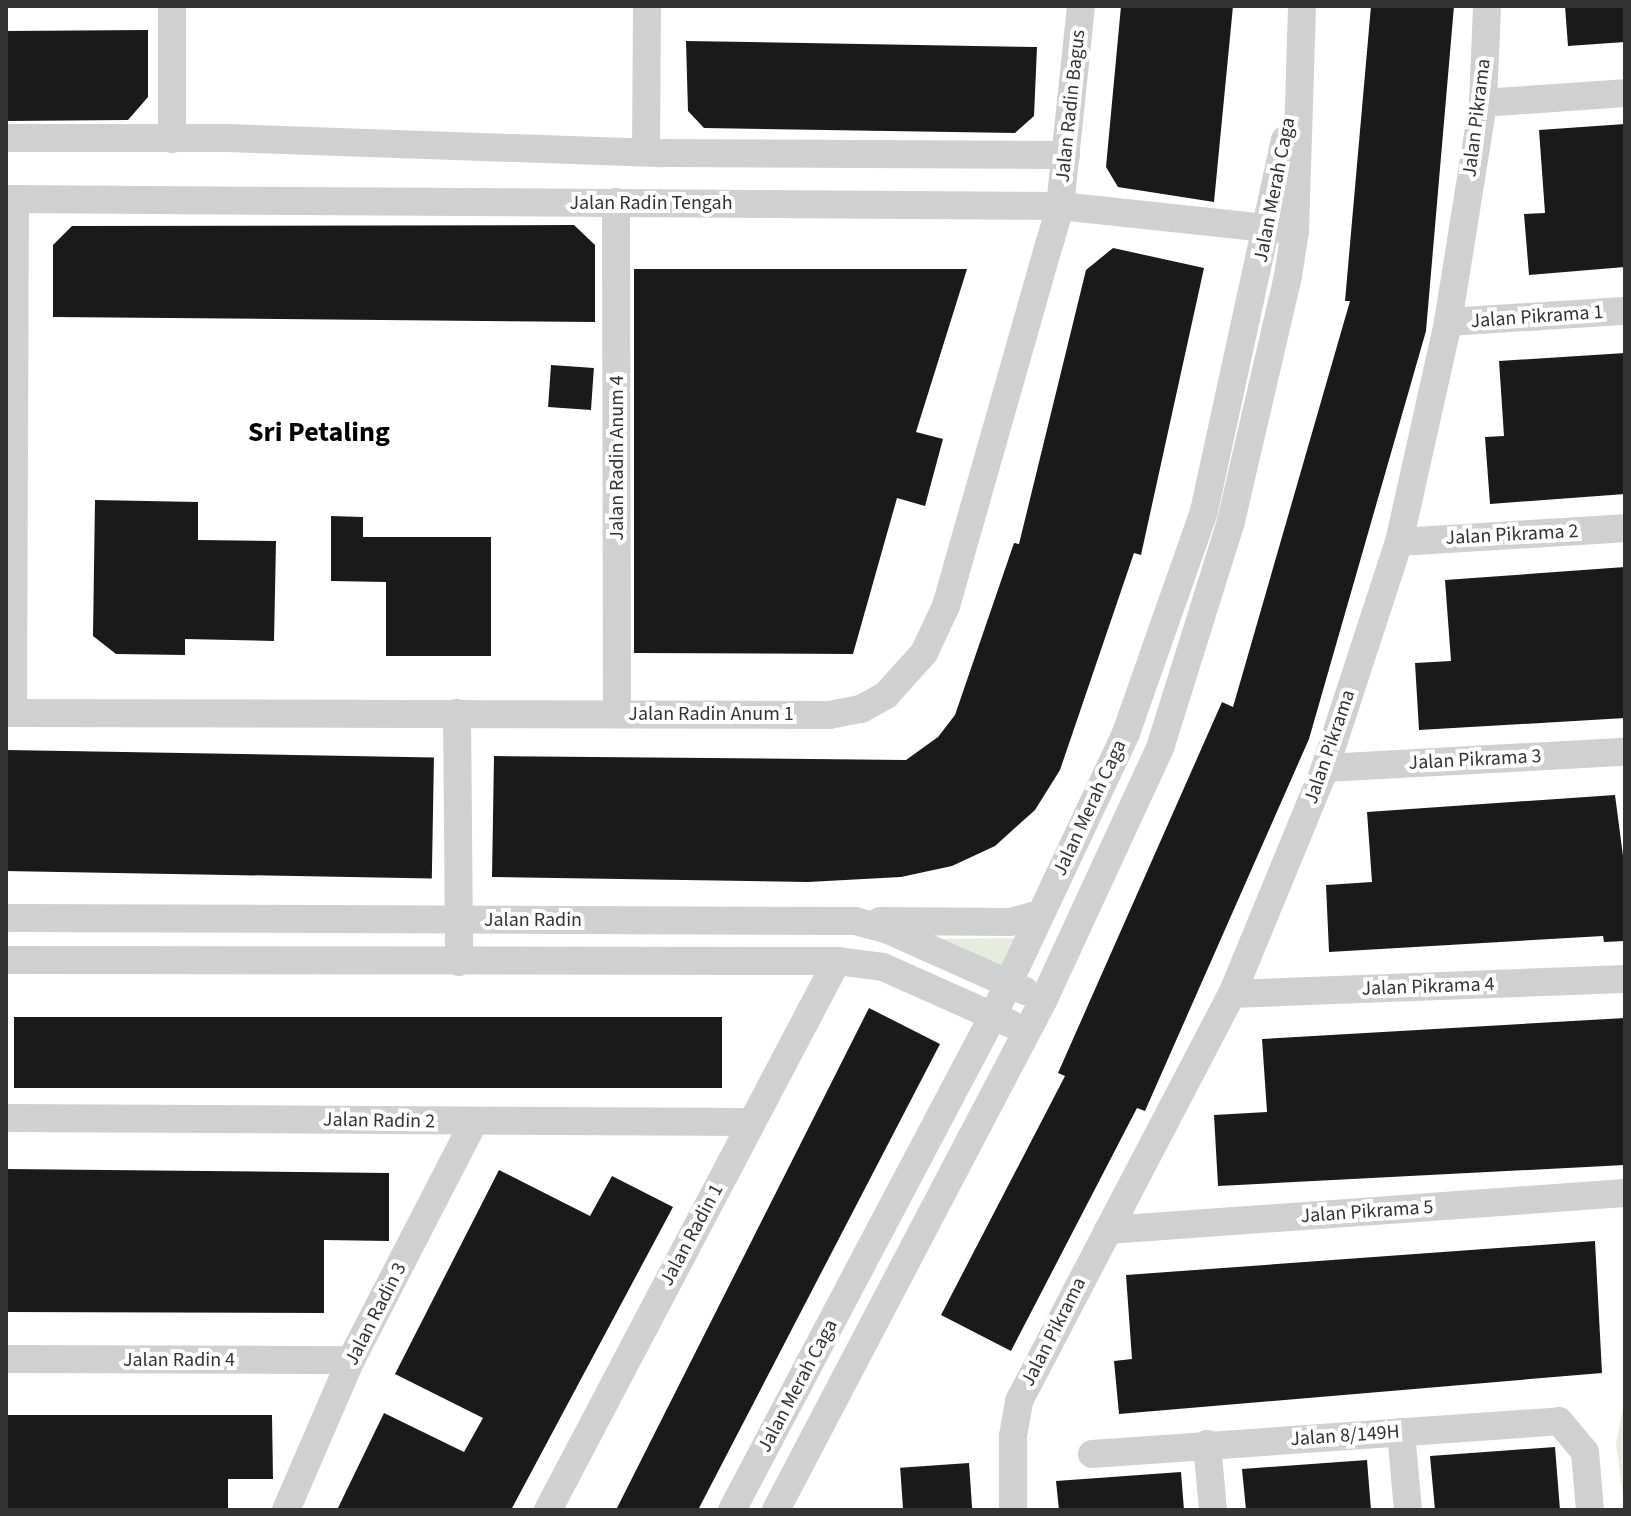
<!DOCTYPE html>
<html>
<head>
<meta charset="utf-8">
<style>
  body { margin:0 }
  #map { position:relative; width:1631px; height:1516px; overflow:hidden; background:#fff; font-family:"Source Sans 3",sans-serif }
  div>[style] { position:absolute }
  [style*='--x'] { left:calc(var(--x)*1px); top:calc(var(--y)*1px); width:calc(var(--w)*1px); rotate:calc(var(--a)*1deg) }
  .green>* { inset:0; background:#e6ecdf }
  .building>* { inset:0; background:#1a1a1a; transform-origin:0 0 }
  .minor>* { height:28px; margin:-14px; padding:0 14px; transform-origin:14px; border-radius:14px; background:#d0d0d0 }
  span { translate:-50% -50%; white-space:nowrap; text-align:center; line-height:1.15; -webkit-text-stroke:8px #fff; paint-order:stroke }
  .street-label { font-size:20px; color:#333 }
  .district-label { font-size:28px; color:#000; font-weight:700 }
  .frame { position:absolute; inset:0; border:8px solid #333; pointer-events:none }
</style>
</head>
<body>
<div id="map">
  <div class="green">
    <i style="clip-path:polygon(1021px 938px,1005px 977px,923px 939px)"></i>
    <i style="clip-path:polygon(1625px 1398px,1625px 1510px,1616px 1444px)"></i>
  </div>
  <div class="building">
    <i style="clip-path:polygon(1121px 6px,1233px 6px,1214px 202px,1118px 187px,1106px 167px)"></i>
    <i style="clip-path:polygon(1371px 6px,1454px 6px,1426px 331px,1309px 739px,1145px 1111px,1137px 1108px,1011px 1351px,941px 1315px,1065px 1076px,1058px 1073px,1222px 702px,1233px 707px,1350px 301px,1345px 301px)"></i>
    <i style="clip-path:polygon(1565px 6px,1625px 6px,1625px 42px,1568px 46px)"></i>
    <i style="clip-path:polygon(148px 30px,148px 97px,128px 120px,6px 121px,6px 31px)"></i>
    <i style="clip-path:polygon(686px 41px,1037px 47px,1034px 116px,1015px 133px,704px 128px,688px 111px)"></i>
    <i style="clip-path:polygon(1625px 124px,1625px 267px,1529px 275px,1524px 214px,1545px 213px,1539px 130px)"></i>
    <i style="clip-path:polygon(574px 225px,595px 245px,595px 322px,53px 317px,53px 245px,72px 226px)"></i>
    <i style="clip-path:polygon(1113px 248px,1204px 268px,1141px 555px,1134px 553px,1060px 770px,1035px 810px,995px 846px,952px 866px,901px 877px,808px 882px,492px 877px,494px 756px,906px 760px,938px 737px,955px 715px,1014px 543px,1019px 544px,1086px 270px)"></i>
    <i style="clip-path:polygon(634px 269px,967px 269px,916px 432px,943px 439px,925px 506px,897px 498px,853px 654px,634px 653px)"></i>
    <i style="clip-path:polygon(1625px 353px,1625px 494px,1490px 504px,1485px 437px,1504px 436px,1499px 361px)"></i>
    <i style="left:551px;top:365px;width:43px;height:42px;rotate:4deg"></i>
    <i style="clip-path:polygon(95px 500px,198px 502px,198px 540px,276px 541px,274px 641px,185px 639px,185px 655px,116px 654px,93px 636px)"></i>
    <i style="clip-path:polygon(331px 516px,363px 517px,363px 537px,491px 537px,491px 656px,386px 656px,386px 582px,331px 581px)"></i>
    <i style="clip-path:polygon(1625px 567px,1625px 718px,1419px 730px,1415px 663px,1451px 661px,1445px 580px)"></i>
    <i style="left:6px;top:750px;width:428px;height:121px;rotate:1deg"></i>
    <i style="clip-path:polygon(1615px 795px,1625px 871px,1625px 941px,1604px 942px,1603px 936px,1329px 952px,1326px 885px,1372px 882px,1367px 812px)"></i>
    <i style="clip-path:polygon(869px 1008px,940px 1044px,698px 1510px,616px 1510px)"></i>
    <i style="left:14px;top:1017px;width:708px;height:71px"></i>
    <i style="clip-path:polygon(1625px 1018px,1625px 1165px,1218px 1186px,1214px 1115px,1267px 1112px,1262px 1039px)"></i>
    <i style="clip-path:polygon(6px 1169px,389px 1173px,389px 1241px,324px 1240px,324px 1313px,6px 1312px)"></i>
    <i style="clip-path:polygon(499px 1170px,590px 1216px,612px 1176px,673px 1207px,511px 1510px,337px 1510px,384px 1413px,464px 1452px,483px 1418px,395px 1374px)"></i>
    <i style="clip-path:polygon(1595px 1241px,1602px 1373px,1119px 1414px,1114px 1361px,1132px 1359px,1126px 1275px)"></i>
    <i style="clip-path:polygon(6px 1415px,272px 1415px,273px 1479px,228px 1479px,228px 1510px,6px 1510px)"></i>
    <i style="clip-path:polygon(1555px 1447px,1560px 1510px,1435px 1510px,1430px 1456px)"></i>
    <i style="clip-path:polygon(1367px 1460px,1371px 1510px,1246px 1510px,1242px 1469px)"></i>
    <i style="left:969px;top:1463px;width:47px;height:69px;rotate:86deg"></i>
    <i style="clip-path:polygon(1181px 1472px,1184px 1510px,1059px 1510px,1056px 1481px)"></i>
  </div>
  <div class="minor">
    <i style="--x:1483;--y:103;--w:142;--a:-4"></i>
    <i style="--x:6;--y:138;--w:220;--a:0"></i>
    <i style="--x:226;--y:138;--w:437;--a:2"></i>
    <i style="--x:663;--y:153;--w:403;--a:0.3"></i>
    <i style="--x:172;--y:139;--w:133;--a:-90"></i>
    <i style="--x:646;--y:152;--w:146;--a:-89.6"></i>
    <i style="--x:6;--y:199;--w:1054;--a:0.38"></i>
    <i style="--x:1060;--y:206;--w:225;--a:6.1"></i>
    <i style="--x:616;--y:202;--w:512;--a:89.89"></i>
    <i style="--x:1448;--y:322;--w:177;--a:-3.6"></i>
    <i style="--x:1399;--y:542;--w:226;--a:-3.5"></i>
    <i style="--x:6;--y:713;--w:823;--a:0.14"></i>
    <i style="--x:829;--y:715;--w:33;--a:-11"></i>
    <i style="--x:861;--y:709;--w:29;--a:-29"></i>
    <i style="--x:886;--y:695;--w:57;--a:-47.9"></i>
    <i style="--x:924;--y:653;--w:52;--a:-64.9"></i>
    <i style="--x:946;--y:606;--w:379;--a:-74.1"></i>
    <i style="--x:1050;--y:242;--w:37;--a:-74"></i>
    <i style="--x:1060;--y:206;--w:201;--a:-84"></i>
    <i style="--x:13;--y:713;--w:514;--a:-89.78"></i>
    <i style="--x:457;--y:713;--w:249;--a:89.5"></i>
    <i style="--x:1325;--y:768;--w:300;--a:-3.1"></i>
    <i style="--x:6;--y:918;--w:849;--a:0.2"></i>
    <i style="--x:855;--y:921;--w:34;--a:15"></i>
    <i style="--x:888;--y:930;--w:150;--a:24"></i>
    <i style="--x:880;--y:921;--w:130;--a:0.4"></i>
    <i style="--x:1010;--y:922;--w:31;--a:-15"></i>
    <i style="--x:6;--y:960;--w:831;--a:0.07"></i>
    <i style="--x:837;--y:961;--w:46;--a:7.4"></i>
    <i style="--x:883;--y:967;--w:140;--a:24"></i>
    <i style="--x:1232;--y:994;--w:393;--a:-2.2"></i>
    <i style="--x:6;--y:1118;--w:745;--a:0.31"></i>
    <i style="--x:1108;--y:1230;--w:518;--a:-4.09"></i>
    <i style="--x:6;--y:1359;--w:345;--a:0.2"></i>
    <i style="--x:1401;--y:1432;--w:78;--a:84.9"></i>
    <i style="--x:1207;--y:1444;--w:66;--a:84.8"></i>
    <i style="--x:1092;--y:1454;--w:468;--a:-4"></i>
    <i style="--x:1559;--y:1421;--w:40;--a:50"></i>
    <i style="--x:1585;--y:1452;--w:58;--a:85.1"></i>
    <i style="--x:286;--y:1510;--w:163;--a:-66.6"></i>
    <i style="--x:351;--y:1360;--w:268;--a:-62.7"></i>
    <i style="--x:548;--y:1510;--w:620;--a:-62.24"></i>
    <i style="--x:732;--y:1510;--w:559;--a:-62.15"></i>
    <i style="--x:993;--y:1016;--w:313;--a:-64.8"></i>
    <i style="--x:1126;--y:733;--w:235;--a:-70.6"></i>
    <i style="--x:1204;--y:511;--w:380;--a:-77.7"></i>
    <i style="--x:776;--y:1510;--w:577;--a:-62.32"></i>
    <i style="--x:1044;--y:999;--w:277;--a:-65.2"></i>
    <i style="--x:1160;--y:748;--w:238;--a:-72.6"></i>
    <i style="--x:1231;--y:521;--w:252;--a:-76.9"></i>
    <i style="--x:1288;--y:276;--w:46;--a:-81.2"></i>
    <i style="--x:1295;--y:231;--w:225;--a:-88.2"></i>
    <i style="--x:1013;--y:1510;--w:74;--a:-90"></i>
    <i style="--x:1013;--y:1436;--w:36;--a:-80"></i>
    <i style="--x:1019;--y:1401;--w:459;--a:-62.4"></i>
    <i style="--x:1232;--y:994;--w:244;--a:-67.6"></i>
    <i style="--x:1325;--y:768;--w:238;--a:-71.9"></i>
    <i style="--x:1399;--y:542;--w:225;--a:-77.4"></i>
    <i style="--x:1448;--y:322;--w:222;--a:-80.9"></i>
    <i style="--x:1483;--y:103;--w:97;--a:-87.6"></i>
  </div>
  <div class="street-label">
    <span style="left:1071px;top:106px;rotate:-84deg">Jalan Radin Bagus</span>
    <span style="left:1477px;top:118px;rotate:-83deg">Jalan Pikrama</span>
    <span style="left:1275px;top:190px;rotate:-79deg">Jalan Merah Caga</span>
    <span style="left:651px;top:203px">Jalan Radin Tengah</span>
    <span style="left:1537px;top:317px;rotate:-4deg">Jalan Pikrama 1</span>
    <span style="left:617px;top:458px;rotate:-90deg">Jalan Radin Anum 4</span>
    <span style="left:1512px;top:535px;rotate:-3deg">Jalan Pikrama 2</span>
    <span style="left:711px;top:714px">Jalan Radin Anum 1</span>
    <span style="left:1330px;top:747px;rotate:-71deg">Jalan Pikrama</span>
    <span style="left:1475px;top:760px;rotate:-3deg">Jalan Pikrama 3</span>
    <span style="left:1090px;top:808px;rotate:-65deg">Jalan Merah Caga</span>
    <span style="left:533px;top:920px">Jalan Radin</span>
    <span style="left:1428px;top:987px;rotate:-2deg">Jalan Pikrama 4</span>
    <span style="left:379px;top:1121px;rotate:1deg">Jalan Radin 2</span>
    <span style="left:1367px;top:1212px;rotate:-4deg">Jalan Pikrama 5</span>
    <span style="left:692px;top:1235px;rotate:-62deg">Jalan Radin 1</span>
    <span style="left:376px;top:1314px;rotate:-63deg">Jalan Radin 3</span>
    <span style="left:1054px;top:1332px;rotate:-63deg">Jalan Pikrama</span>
    <span style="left:179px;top:1360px">Jalan Radin 4</span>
    <span style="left:798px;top:1386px;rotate:-62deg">Jalan Merah Caga</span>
    <span style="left:1345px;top:1436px;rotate:-4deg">Jalan 8/149H</span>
  </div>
  <div class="district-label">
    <span style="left:319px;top:432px">Sri Petaling</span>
  </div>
  <div class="frame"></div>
</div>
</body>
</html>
